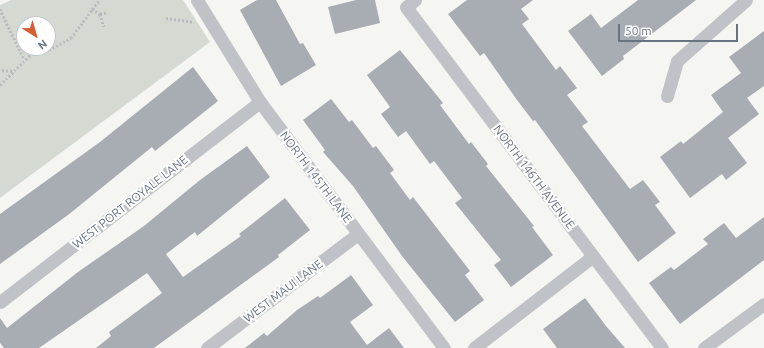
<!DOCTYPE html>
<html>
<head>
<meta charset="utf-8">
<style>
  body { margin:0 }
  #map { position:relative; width:764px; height:348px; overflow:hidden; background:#f5f5f2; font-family:Ubuntu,sans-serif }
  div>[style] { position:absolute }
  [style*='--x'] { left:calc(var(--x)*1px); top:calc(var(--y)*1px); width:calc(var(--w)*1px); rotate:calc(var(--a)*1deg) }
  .green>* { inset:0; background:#d4dad2 }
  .building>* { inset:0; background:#a7adb3 }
  .path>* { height:2.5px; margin-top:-1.25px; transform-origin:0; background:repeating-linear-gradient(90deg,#b9bbbe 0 2px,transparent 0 4px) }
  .minor>* { height:13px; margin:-6.5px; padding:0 6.5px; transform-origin:6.5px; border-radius:6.5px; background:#bfc2c6 }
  span { translate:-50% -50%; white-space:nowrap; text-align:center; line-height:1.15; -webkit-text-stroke:4px #fff; paint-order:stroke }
  .street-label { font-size:12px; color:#677481 }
  .north { position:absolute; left:16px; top:16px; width:40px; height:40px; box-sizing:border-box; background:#fff; border:1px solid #c2c7cd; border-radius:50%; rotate:143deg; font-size:11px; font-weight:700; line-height:16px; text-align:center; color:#677481 }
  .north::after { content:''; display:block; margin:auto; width:14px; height:18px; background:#d45f34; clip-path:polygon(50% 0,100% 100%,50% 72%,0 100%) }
  .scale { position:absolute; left:618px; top:24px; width:120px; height:18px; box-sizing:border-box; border:2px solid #677481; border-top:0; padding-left:5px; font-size:12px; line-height:14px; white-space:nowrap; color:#677481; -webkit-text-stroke:3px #fff; paint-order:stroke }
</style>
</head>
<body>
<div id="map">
  <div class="green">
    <i style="clip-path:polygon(evenodd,11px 0,183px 0,210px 42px,0 198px,0 5px,11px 0,24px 24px,48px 24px,48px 48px,24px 48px,24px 24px)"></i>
  </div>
  <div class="building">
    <i style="clip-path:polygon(257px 0,276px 0,300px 44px,303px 43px,316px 65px,281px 86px,240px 10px)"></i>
    <i style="clip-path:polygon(356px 0,375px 0,380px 23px,335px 34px,328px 7px)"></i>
    <i style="clip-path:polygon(467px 0,533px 0,521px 9px,529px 19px,522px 24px,556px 70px,560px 66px,577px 88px,567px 95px,588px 122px,582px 126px,630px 189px,643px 180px,660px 202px,655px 205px,676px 233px,638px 262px,535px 120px,533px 121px,517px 100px,484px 53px,480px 56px,448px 14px)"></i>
    <i style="clip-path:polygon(638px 0,696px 0,623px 56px,624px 59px,602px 76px,568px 31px,591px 14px,601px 28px)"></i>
    <i style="clip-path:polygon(764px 31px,764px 86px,747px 98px,759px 114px,728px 138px,747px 163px,726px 180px,722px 174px,690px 198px,660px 157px,681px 141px,683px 144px,723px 112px,711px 95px,741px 73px,729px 57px)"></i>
    <i style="clip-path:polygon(400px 50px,443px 103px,440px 105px,469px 144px,471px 142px,488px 164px,486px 166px,534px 226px,532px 227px,553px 255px,511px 287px,494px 265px,501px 260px,455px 203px,462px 198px,434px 161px,430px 164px,406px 131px,398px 137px,381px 114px,390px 107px,367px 75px)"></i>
    <i style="clip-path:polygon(193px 67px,218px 101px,155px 151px,152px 147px,68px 215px,0 264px,0 214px,100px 142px)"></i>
    <i style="clip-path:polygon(331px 99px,349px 122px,352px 120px,373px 148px,376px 146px,394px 170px,390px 173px,410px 200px,413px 197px,470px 271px,465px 275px,484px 300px,455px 322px,402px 256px,353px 186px,323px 152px,325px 150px,303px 120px)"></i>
    <i style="clip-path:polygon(247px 146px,270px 177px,197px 236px,195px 232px,166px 254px,183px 277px,241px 236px,239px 234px,285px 198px,310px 230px,278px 255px,279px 257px,154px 348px,96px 348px,111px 336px,109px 332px,162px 293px,147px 273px,39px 348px,4px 348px,0 343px,0 318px,7px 328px,78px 272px,144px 226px,200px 180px)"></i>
    <i style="clip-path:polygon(764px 217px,764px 260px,680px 324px,649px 283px,671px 267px,674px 270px,708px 244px,703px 239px,724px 223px,736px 238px)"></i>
    <i style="clip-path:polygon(351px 275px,373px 305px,350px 322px,367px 345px,389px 328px,404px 348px,245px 348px,264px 333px,267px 336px,297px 310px,318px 296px,320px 298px)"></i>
    <i style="clip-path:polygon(585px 298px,606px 326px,625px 348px,557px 348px,543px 329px)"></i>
  </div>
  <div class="path">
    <i style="--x:0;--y:9;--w:55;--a:64.4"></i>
    <i style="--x:92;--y:9;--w:9;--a:32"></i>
    <i style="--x:100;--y:14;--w:8;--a:-14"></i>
    <i style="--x:100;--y:14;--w:13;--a:72"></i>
    <i style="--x:166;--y:18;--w:27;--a:8"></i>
    <i style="--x:2;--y:70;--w:11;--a:5"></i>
    <i style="--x:0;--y:85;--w:45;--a:-45"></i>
    <i style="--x:32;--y:53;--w:17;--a:-10"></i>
    <i style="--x:49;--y:50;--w:25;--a:-29"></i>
    <i style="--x:71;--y:38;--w:47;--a:-53.6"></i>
  </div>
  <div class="minor">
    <i style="--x:197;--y:0;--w:120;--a:58.3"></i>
    <i style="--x:260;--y:102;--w:307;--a:53.2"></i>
    <i style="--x:415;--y:0;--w:11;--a:142"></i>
    <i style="--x:406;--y:7;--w:426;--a:53.1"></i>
    <i style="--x:667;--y:96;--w:36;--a:-74"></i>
    <i style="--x:677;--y:61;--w:92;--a:-41.5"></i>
    <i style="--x:0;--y:302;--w:328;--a:-37.6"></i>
    <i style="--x:207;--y:348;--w:189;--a:-37.1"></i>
    <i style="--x:474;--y:348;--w:150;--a:-37.7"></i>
    <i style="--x:704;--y:348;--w:74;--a:-36.3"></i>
  </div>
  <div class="street-label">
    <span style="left:316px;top:177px;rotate:53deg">NORTH 145TH LANE</span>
    <span style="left:534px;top:177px;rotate:53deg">NORTH 146TH AVENUE</span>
    <span style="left:130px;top:202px;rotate:-38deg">WEST PORT ROYALE LANE</span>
    <span style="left:283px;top:291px;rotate:-37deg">WEST MAUI LANE</span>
  </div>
  <div class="north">N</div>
  <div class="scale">50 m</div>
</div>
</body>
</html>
